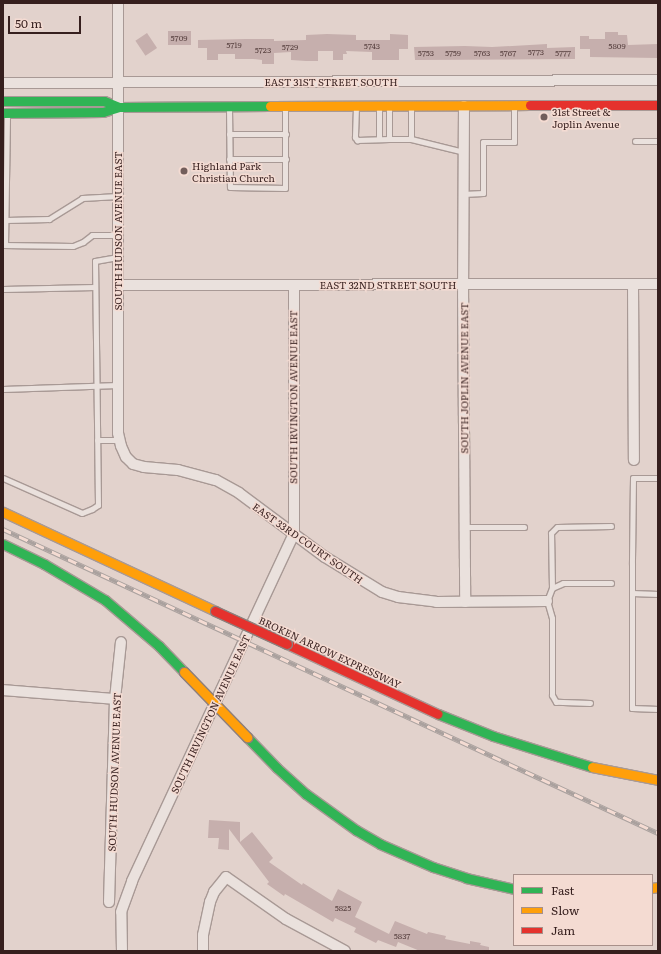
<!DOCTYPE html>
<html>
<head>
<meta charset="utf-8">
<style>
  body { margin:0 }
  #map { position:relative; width:661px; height:954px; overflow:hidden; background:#e2d2cc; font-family:Literata,serif }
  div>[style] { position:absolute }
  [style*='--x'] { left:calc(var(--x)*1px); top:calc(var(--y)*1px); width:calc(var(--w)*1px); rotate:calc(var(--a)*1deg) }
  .building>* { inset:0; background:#c6afad; transform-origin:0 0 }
  .roads { filter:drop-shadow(1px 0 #a89995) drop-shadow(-1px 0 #a89995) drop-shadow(0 1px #a89995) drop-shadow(0 -1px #a89995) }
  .lane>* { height:5px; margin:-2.5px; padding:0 2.5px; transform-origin:2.5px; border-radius:2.5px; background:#eae1dd }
  .street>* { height:10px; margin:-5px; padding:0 5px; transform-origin:5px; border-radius:5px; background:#eae1dd }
  .fast>* { height:9px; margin:-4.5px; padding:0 4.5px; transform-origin:4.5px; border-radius:4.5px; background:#30b455 }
  .slow>* { height:9px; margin:-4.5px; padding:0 4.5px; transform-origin:4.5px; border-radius:4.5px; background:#ff9f0a }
  .jam>* { height:9px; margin:-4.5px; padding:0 4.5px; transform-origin:4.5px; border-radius:4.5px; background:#e5322d }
  .rail>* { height:4.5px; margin-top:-2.25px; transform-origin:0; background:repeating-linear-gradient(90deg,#f4dbd2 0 9px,#aaa19e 0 18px); box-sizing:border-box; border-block:1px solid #aaa19e }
  .bridges { filter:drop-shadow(1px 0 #8d7f7c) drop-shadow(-1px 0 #8d7f7c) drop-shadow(0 1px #8d7f7c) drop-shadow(0 -1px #8d7f7c) }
  .slow-bridge>* { height:9px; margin:-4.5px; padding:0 4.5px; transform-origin:4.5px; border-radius:4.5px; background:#ff9f0a }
  .jam-bridge>* { height:9px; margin:-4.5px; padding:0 4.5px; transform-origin:4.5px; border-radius:4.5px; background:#e5322d }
  .dots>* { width:11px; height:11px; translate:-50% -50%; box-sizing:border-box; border:2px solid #f4dbd2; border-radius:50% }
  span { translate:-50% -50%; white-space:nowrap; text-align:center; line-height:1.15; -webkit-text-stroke:3px #f4dbd2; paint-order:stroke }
  .number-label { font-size:8px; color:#5a4342 }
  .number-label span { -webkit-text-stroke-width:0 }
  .street-label { font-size:10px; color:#361f1e }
  .poi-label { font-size:10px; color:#361f1e }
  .left { translate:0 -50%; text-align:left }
  .frame { position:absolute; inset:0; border:4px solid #361f1e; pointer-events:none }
  .legend { position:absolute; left:513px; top:874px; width:140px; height:72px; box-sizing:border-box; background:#f4dbd2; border:1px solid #a8908a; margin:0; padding:5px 7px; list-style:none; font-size:12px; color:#361f1e }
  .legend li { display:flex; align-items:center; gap:8px; height:20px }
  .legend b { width:20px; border:1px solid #a8908a }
  .scale { position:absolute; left:8px; top:16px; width:73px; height:18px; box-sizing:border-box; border:2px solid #361f1e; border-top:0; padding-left:5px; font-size:12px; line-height:14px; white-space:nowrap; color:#361f1e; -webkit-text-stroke:3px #f4dbd2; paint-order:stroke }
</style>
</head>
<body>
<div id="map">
  <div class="building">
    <i style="left:168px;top:31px;width:23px;height:14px"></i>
    <i style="clip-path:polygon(605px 32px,618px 32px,618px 35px,627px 35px,628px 45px,658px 44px,658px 58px,590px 57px,590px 49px,580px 49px,580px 36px,589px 36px,589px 39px,605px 39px)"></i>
    <i style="left:147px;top:33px;width:18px;height:14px;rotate:56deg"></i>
    <i style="clip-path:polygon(327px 34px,356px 35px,356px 40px,390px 40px,390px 34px,408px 35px,408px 49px,399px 49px,399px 60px,372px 60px,372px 52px,346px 51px,347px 54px,343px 54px,343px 60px,333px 60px,333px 51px,318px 51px,318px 61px,306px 61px,291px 60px,291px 52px,274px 53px,274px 64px,262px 64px,262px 60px,253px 59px,235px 59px,235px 54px,218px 54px,218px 60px,207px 60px,207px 48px,198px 48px,198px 40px,246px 39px,274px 39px,274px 41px,306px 40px,306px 35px)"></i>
    <i style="clip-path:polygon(547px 44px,547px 48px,575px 47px,575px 59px,415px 60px,414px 47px,465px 46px,492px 47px)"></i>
    <i style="clip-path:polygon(209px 820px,240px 822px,240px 842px,252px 832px,273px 858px,269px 862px,302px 885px,303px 883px,332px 901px,338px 889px,362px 902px,355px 917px,389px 934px,395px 921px,427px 934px,428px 932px,446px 936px,445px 939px,470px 944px,470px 941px,481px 943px,480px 945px,489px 947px,489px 951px,420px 951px,398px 942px,396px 947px,378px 940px,376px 943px,354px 932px,356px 928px,335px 918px,333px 922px,285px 894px,284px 896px,267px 884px,269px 882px,229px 829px,229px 850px,218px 849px,219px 838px,208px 838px)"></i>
  </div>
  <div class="roads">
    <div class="lane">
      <i style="--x:356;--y:107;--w:30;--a:92"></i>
      <i style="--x:355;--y:137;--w:4;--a:56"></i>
      <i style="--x:357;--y:140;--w:32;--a:-2"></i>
      <i style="--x:389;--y:107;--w:32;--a:90"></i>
      <i style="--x:389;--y:139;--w:22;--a:0"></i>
      <i style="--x:411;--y:107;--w:32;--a:90"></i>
      <i style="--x:411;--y:139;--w:55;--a:13.8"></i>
      <i style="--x:229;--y:108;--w:79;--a:89.3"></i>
      <i style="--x:230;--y:187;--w:55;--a:1"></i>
      <i style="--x:285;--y:188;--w:81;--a:-90"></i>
      <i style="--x:229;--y:134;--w:57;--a:0"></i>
      <i style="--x:379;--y:139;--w:32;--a:-90"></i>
      <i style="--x:635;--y:141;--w:23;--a:0"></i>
      <i style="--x:229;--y:159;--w:57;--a:0"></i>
      <i style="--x:463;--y:194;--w:20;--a:-3"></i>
      <i style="--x:483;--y:193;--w:51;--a:-90"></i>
      <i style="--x:483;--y:142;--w:31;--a:0"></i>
      <i style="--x:514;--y:142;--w:35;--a:-90"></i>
      <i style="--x:6;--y:220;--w:43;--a:-1.3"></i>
      <i style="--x:49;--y:219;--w:39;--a:-32"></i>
      <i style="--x:82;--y:198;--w:36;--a:-3"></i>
      <i style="--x:3;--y:245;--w:70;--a:0.8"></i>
      <i style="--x:73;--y:246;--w:11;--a:-22"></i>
      <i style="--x:83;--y:242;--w:11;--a:-38"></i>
      <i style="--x:92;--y:235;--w:26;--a:0"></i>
      <i style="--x:5;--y:245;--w:131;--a:-89.1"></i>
      <i style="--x:3;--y:289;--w:92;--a:-1.2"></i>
      <i style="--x:3;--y:389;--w:115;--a:-2"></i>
      <i style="--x:97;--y:440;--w:22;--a:0"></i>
      <i style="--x:3;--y:478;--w:86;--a:23.9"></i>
      <i style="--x:82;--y:513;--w:11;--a:-22"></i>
      <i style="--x:92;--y:509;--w:7;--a:-34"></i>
      <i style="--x:98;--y:505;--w:244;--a:-90.7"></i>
      <i style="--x:95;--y:261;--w:23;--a:-10"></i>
      <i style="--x:658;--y:478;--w:25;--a:180"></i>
      <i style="--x:633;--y:478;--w:86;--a:90.7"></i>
      <i style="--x:632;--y:564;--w:144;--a:90"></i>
      <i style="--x:632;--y:708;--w:26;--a:2"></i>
      <i style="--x:464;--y:527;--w:60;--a:0"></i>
      <i style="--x:552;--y:588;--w:12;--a:-24"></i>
      <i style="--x:563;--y:583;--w:48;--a:0"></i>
      <i style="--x:632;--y:593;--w:26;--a:2"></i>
      <i style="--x:590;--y:703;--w:34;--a:-178"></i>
      <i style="--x:556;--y:702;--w:8;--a:-120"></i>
      <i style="--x:552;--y:695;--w:77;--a:-90"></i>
      <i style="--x:552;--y:618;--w:18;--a:-106"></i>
      <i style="--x:547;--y:601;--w:14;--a:-69"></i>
      <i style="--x:552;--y:588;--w:55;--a:-91"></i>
      <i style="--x:551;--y:533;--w:8;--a:-45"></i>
      <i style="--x:557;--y:527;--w:54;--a:-1.1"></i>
    </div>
    <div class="street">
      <i style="--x:118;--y:3;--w:430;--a:90"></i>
      <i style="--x:118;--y:433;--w:13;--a:77"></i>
      <i style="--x:121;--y:446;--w:12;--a:66"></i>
      <i style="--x:126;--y:457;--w:10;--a:45"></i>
      <i style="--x:133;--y:464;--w:11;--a:15"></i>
      <i style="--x:144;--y:467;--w:34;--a:5"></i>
      <i style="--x:178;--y:470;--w:39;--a:15"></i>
      <i style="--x:216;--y:480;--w:26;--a:29"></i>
      <i style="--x:239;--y:493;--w:107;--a:36.7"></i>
      <i style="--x:325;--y:557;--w:67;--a:31.6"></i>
      <i style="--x:382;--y:592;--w:17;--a:17"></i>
      <i style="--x:398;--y:597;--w:38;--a:7"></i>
      <i style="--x:436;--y:602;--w:111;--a:-0.5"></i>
      <i style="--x:3;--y:83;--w:655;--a:-0.26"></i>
      <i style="--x:464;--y:106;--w:179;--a:90.3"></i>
      <i style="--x:463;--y:285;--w:317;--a:89.6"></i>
      <i style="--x:633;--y:284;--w:176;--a:89.7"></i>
      <i style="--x:118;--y:285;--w:540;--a:-0.11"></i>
      <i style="--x:3;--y:690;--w:112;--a:4.6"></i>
      <i style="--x:109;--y:902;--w:203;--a:-88.3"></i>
      <i style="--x:115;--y:699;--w:57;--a:-84"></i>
      <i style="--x:122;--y:951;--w:39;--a:-91"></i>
      <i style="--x:121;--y:912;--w:33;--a:-70"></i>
      <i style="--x:132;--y:881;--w:383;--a:-65"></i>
      <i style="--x:294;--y:534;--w:249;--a:-90"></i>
      <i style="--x:203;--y:951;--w:16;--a:-90"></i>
      <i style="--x:203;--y:935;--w:34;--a:-78"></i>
      <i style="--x:210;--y:902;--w:11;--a:-68"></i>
      <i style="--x:214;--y:892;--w:19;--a:-51"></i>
      <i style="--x:226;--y:877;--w:73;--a:35"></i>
      <i style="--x:286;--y:919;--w:67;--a:28.5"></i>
    </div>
    <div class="fast">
      <i style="--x:3;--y:101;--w:101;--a:0"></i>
      <i style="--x:104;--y:101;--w:16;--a:22"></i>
      <i style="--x:3;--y:113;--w:100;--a:-0.6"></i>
      <i style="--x:103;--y:112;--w:17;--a:-17"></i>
      <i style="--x:119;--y:107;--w:151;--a:-0.4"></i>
      <i style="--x:3;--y:544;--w:46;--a:26"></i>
      <i style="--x:44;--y:564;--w:71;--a:30.5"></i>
      <i style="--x:105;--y:600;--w:71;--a:40.4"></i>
      <i style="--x:159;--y:646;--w:36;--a:46"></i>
      <i style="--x:438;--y:714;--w:59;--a:21.8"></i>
      <i style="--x:493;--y:736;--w:104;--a:17.4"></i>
      <i style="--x:247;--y:737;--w:43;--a:45.9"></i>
      <i style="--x:277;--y:768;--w:39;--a:42"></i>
      <i style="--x:306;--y:794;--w:62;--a:35.8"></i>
      <i style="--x:356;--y:830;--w:28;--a:30"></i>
      <i style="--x:380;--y:844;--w:58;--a:23.5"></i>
      <i style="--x:433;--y:867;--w:35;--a:18"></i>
      <i style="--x:466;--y:878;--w:49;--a:12.9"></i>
    </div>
    <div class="slow">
      <i style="--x:270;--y:106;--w:260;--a:-0.2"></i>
      <i style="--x:3;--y:512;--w:234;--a:25"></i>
      <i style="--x:592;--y:767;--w:67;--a:11.1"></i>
      <i style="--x:652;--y:888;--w:6;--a:-9"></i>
    </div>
    <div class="jam">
      <i style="--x:530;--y:105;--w:128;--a:0"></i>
      <i style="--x:287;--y:644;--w:166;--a:24.9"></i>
    </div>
  </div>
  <div class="rail">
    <i style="--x:3;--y:529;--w:722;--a:24.9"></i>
  </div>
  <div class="bridges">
    <div class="slow-bridge">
      <i style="--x:184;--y:672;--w:91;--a:45.9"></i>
    </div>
    <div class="jam-bridge">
      <i style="--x:215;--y:611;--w:79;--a:24.6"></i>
    </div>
  </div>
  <div class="dots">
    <i style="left:544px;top:117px;background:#725e5b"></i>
    <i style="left:184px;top:171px;background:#725e5b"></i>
  </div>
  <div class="number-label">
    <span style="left:179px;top:38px">5709</span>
    <span style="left:234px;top:45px">5719</span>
    <span style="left:372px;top:46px">5743</span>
    <span style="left:617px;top:46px">5809</span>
    <span style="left:290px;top:47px">5729</span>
    <span style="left:263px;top:50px">5723</span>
    <span style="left:536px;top:52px">5773</span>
    <span style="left:426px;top:53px">5753</span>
    <span style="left:453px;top:53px">5759</span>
    <span style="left:482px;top:53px">5763</span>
    <span style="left:508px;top:53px">5767</span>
    <span style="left:563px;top:53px">5777</span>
    <span style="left:343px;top:908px">5825</span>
    <span style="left:402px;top:936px">5837</span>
  </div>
  <div class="street-label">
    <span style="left:331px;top:82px">EAST 31ST STREET SOUTH</span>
    <span style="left:118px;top:231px;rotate:-90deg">SOUTH HUDSON AVENUE EAST</span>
    <span style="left:388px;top:285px">EAST 32ND STREET SOUTH</span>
    <span style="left:464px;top:378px;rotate:-90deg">SOUTH JOPLIN AVENUE EAST</span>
    <span style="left:293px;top:397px;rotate:-90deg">SOUTH IRVINGTON AVENUE EAST</span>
    <span style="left:308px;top:543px;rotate:35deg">EAST 33RD COURT SOUTH</span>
    <span style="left:330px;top:652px;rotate:25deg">BROKEN ARROW EXPRESSWAY</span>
    <span style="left:210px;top:714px;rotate:-65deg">SOUTH IRVINGTON AVENUE EAST</span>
    <span style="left:114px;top:772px;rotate:-88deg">SOUTH HUDSON AVENUE EAST</span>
  </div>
  <div class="poi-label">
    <span class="left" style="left:552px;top:117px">31st Street &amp;<br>Joplin Avenue</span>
    <span class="left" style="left:192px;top:171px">Highland Park<br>Christian Church</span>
  </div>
  <div class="frame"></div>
  <ul class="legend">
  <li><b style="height:5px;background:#30b455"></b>Fast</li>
  <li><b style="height:5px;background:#ff9f0a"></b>Slow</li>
  <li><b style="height:5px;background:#e5322d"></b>Jam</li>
  </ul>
  <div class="scale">50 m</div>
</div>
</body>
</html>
